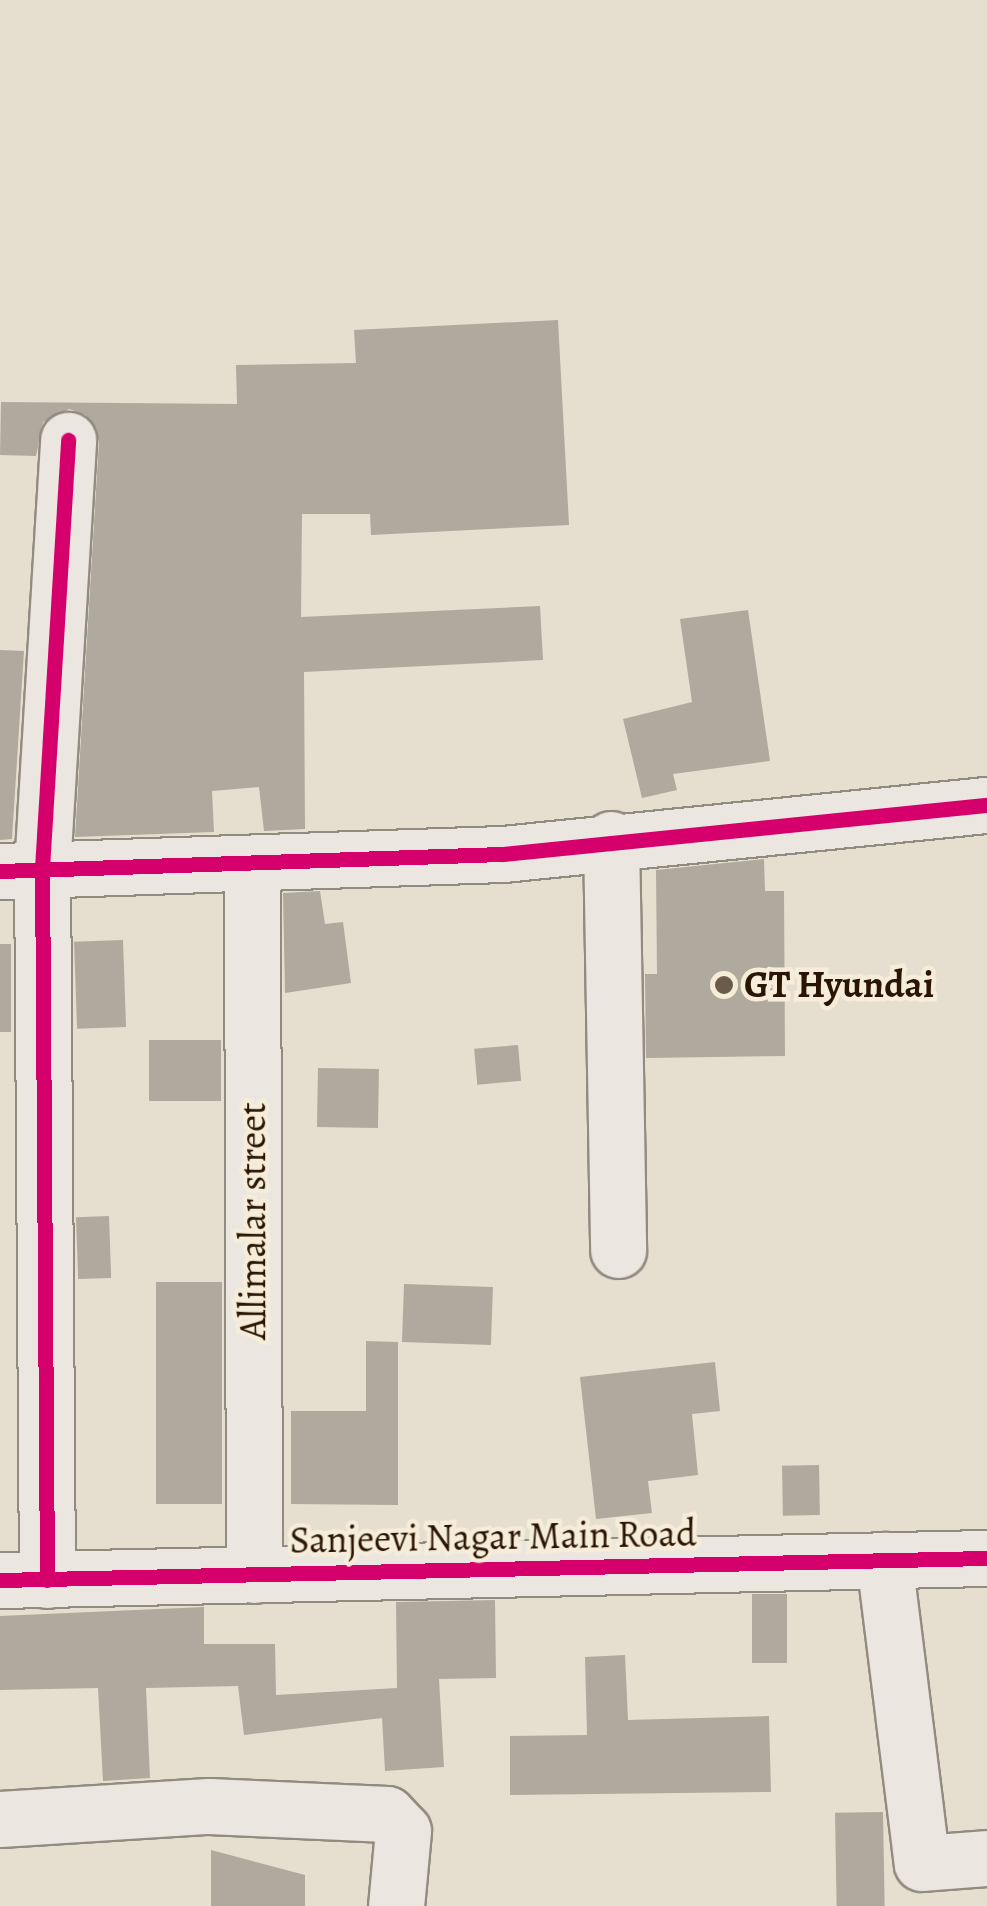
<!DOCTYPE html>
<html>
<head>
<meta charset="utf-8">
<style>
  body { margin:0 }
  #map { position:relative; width:987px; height:1906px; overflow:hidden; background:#e6decf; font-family:Alegreya,serif }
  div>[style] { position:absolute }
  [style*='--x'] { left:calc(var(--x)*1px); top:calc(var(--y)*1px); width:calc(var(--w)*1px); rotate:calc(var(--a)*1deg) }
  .building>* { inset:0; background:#b0a99e; transform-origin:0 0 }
  .roads { filter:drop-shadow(2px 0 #928b80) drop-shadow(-2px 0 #928b80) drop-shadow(0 2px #928b80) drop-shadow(0 -2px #928b80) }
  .minor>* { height:55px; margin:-27.5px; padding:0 27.5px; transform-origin:27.5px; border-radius:27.5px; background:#ebe7e0 }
  .cycleway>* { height:15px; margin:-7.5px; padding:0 7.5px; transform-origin:7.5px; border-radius:7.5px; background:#d6006c }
  .dots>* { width:28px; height:28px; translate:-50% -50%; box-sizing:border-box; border:5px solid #f5ecda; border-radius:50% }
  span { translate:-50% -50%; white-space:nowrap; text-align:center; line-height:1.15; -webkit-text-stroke:9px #f5ecda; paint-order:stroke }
  .poi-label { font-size:38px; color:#291502; font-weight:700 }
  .left { translate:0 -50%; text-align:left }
  .street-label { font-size:38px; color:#291502 }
</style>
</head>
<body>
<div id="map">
  <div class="building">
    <i style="clip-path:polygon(558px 320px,569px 525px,371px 535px,370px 514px,302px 514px,301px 617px,540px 606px,543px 660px,304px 672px,305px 829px,264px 831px,259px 787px,212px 791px,214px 832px,75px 837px,99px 441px,86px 415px,69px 409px,43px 422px,36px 456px,0 455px,1px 402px,237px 404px,236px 365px,356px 363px,354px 330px)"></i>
    <i style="clip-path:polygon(748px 610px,770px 761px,673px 774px,677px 790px,642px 798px,623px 719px,692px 702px,680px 619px)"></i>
    <i style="clip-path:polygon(0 650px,24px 651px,12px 839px,0 840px)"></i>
    <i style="clip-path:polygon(764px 859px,765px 891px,784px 891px,785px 1056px,646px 1058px,645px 974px,657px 974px,656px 870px)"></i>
    <i style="clip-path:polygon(320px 891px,325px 924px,343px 922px,351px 983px,285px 993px,283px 893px)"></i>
    <i style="left:123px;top:940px;width:87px;height:49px;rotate:88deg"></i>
    <i style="left:0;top:944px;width:11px;height:88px"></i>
    <i style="left:221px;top:1040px;width:61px;height:72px;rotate:90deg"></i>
    <i style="left:518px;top:1045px;width:36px;height:44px;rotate:85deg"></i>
    <i style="left:318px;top:1068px;width:61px;height:59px;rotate:1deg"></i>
    <i style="left:109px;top:1216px;width:62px;height:33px;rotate:88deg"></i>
    <i style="left:222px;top:1282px;width:222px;height:66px;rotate:90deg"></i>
    <i style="left:404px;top:1284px;width:89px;height:58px;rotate:2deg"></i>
    <i style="clip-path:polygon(366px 1341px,398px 1342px,398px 1505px,291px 1504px,291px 1411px,366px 1411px)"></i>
    <i style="clip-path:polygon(715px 1362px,720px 1411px,692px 1414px,698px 1475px,648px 1481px,652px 1513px,596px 1519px,580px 1377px)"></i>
    <i style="left:819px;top:1465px;width:50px;height:37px;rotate:89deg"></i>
    <i style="left:752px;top:1594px;width:35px;height:69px"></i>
    <i style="clip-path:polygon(495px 1600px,496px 1678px,439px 1679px,444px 1767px,385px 1771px,382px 1718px,244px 1735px,238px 1686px,146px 1688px,150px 1778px,103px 1781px,98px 1688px,0 1690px,0 1616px,204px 1607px,204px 1644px,275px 1644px,276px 1695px,397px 1688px,396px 1602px)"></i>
    <i style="clip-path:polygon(625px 1655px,628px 1720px,769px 1716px,771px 1792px,510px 1795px,510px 1736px,587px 1735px,585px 1657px)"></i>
    <i style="left:883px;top:1812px;width:94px;height:48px;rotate:89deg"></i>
    <i style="clip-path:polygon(211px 1850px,305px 1875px,305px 1906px,211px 1906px)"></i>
  </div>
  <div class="roads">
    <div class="minor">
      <i style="--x:611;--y:839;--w:411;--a:89"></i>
      <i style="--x:252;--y:867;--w:708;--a:89.84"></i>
      <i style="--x:0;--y:871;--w:503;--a:-1.94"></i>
      <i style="--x:503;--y:854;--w:486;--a:-5.8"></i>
      <i style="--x:884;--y:1560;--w:305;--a:82.9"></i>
      <i style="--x:922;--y:1863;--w:65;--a:-4.4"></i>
      <i style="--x:0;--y:1580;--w:987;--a:-1.28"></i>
      <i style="--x:47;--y:1580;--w:712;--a:-90.4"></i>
      <i style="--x:42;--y:868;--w:429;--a:-86.5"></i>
      <i style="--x:0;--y:1819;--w:209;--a:-3.6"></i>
      <i style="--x:209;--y:1806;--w:178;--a:2.6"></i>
      <i style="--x:387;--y:1814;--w:23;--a:47"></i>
      <i style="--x:403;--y:1831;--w:75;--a:95.3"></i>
    </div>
  </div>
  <div class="cycleway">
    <i style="--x:0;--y:871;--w:503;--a:-1.94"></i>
    <i style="--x:503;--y:854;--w:486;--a:-5.8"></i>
    <i style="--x:0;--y:1580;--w:987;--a:-1.28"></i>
    <i style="--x:47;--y:1580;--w:712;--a:-90.4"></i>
    <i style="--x:42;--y:868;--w:429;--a:-86.5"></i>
  </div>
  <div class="dots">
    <i style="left:724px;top:985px;background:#6b5b4a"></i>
  </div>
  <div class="poi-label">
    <span class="left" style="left:744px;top:985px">GT Hyundai</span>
  </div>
  <div class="street-label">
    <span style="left:253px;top:1221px;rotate:-90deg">Allimalar street</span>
    <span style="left:493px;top:1537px;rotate:-1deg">Sanjeevi Nagar Main Road</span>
  </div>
</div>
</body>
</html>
